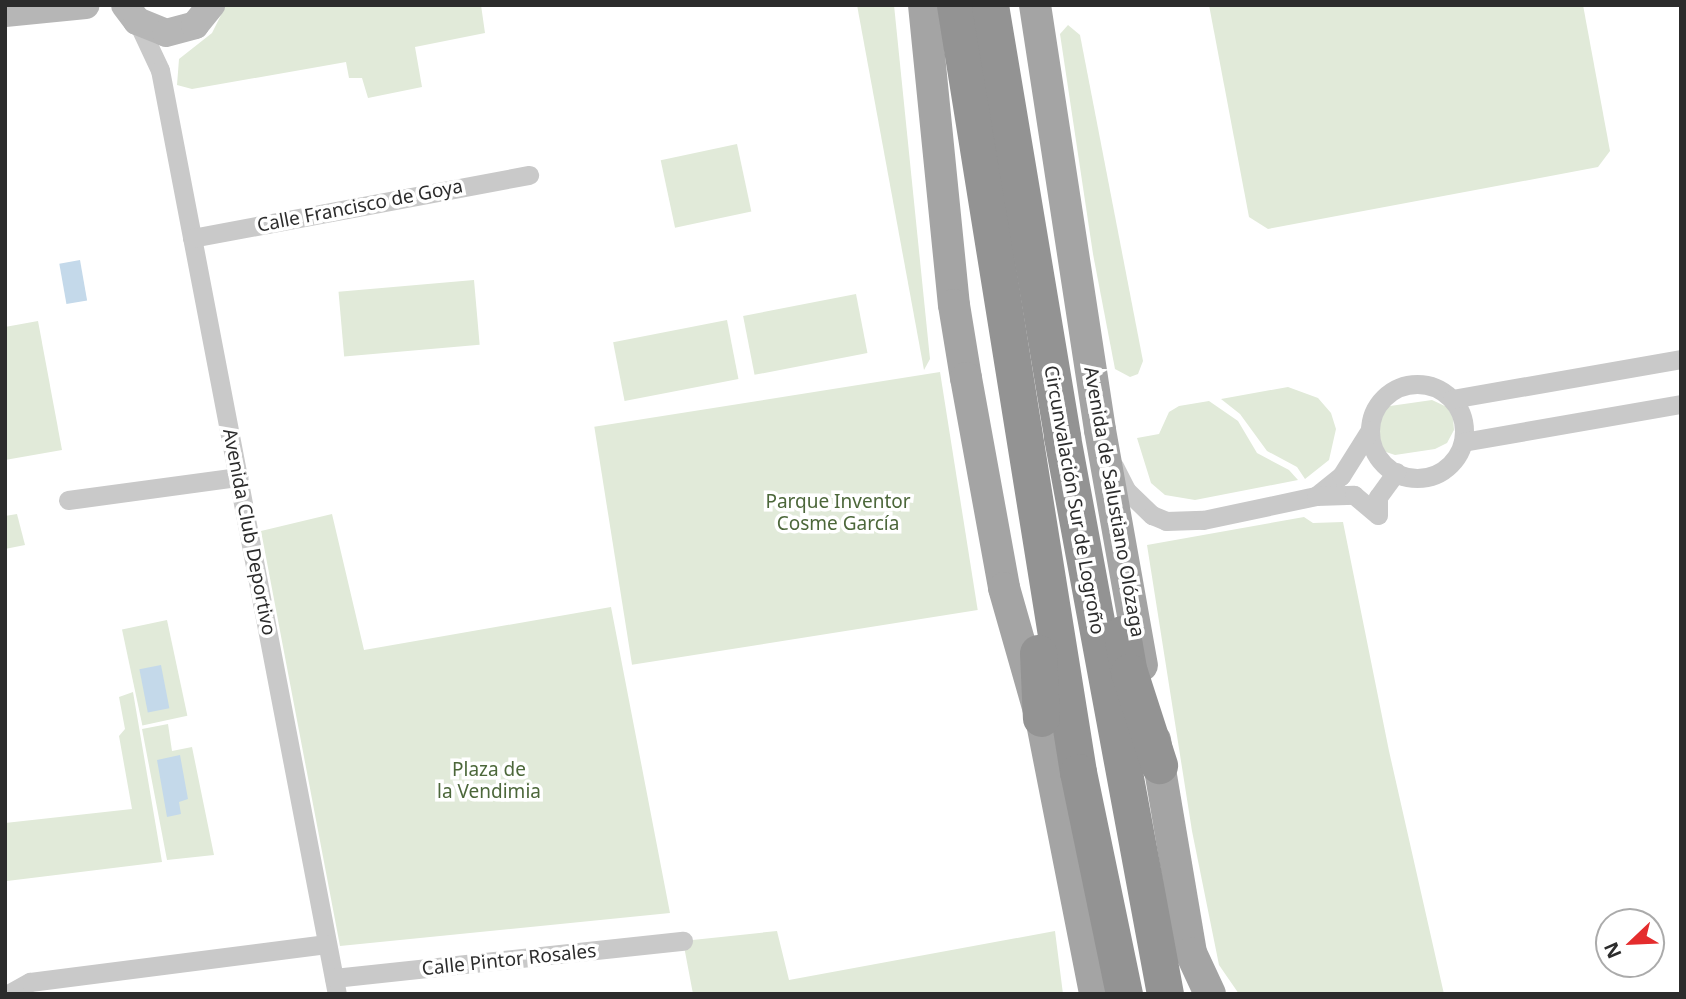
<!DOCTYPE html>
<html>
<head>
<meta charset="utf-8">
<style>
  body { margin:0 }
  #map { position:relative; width:1686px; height:999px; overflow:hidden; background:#fff; font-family:"Noto Sans",sans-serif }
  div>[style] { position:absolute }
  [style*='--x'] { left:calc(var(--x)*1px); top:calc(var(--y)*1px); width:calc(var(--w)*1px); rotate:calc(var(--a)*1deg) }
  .green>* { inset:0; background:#e1ead9; transform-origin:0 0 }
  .water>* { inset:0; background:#c4d9ea; transform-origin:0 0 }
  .street>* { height:19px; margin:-9.5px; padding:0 9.5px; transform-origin:9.5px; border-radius:9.5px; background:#c9c9c9 }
  .street>.ring { margin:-9.5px; padding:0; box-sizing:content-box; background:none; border:19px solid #c9c9c9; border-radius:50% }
  .secondary>* { height:28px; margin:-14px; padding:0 14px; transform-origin:14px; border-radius:14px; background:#b6b6b6 }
  .primary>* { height:32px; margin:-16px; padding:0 16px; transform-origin:16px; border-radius:16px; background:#a4a4a4 }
  .highway>* { height:37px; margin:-18.5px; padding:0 18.5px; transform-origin:18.5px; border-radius:18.5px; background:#939393 }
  span { translate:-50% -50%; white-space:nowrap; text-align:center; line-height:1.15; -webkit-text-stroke:7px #fff; paint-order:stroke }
  .street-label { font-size:19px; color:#2c2c2c }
  .park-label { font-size:19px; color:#4c673a }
  .frame { position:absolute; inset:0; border:7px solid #2c2c2c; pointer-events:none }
  .north { position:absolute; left:1595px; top:908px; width:70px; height:70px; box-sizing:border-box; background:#fff; border:2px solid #ababab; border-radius:50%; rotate:247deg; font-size:19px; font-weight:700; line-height:28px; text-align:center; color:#2c2c2c }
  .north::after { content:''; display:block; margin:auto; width:24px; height:32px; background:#e42c2d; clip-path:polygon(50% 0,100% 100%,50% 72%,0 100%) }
</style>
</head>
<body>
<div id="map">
  <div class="green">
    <i style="clip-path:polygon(226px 5px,481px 5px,485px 33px,415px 47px,422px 87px,368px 98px,362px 78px,349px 78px,346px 62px,192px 89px,177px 85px,179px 59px,212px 33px)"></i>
    <i style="clip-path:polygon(857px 5px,894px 5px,930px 359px,924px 370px)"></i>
    <i style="clip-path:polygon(1209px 5px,1583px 5px,1610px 151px,1598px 167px,1268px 229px,1249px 217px)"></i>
    <i style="clip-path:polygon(1068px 25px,1080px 35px,1143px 361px,1138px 374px,1130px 377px,1115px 369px,1093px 254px,1060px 34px)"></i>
    <i style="left:737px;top:144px;width:69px;height:78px;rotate:78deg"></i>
    <i style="left:474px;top:280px;width:65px;height:136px;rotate:85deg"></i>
    <i style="left:856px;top:294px;width:60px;height:115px;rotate:79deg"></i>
    <i style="left:727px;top:320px;width:60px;height:116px;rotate:79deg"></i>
    <i style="clip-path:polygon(38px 321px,62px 450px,5px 460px,5px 327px)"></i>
    <i style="left:940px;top:372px;width:241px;height:350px;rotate:81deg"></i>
    <i style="clip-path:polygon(1288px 387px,1318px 398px,1331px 413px,1336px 429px,1329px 460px,1305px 479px,1297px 467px,1267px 451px,1240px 414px,1221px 399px)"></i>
    <i style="clip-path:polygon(1432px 400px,1447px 407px,1453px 417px,1454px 430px,1447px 443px,1435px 449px,1395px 455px,1383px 451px,1374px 437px,1380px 412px,1390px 406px)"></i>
    <i style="clip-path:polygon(1209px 401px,1238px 421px,1257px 453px,1289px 470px,1298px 480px,1195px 500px,1165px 495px,1151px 483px,1137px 438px,1159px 434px,1169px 412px,1179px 406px)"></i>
    <i style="clip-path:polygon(17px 514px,25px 545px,5px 549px,5px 516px)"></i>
    <i style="clip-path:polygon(332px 514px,364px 650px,611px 607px,670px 913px,340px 946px,261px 531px)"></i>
    <i style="clip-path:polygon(1304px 517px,1313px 523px,1343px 522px,1389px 751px,1444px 994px,1239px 994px,1219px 965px,1192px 831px,1147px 545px)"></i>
    <i style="left:167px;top:620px;width:98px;height:46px;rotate:78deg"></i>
    <i style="clip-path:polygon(133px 692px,162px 862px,7px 881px,5px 823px,132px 809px,119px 736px,125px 729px,119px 697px)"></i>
    <i style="clip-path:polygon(168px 724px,172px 751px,192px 747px,214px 855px,167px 860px,142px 729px)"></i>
    <i style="clip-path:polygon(777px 931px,789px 980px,1055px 931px,1063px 994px,693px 994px,683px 941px)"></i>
  </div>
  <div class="water">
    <i style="left:80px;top:260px;width:41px;height:21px;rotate:80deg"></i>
    <i style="left:161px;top:665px;width:44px;height:22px;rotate:79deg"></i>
    <i style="clip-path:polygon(180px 755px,188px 799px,179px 802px,181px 814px,167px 817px,157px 760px)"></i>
  </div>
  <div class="street">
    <i style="--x:137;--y:21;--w:54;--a:64.9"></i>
    <i style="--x:160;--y:70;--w:941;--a:79.16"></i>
    <i style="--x:192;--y:238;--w:343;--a:-10.6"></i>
    <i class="ring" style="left:1370px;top:384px;width:75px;height:75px"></i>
    <i style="--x:1452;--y:399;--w:232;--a:-9.9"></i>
    <i style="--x:1463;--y:442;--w:221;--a:-9.9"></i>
    <i style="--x:1114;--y:466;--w:28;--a:63"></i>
    <i style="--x:1127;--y:491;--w:35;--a:44"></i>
    <i style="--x:1152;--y:515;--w:15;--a:23"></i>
    <i style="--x:1166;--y:521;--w:37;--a:-2"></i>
    <i style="--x:1203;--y:520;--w:116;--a:-12"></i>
    <i style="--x:1316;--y:496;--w:32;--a:-39"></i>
    <i style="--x:1341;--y:476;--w:54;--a:-57.8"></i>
    <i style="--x:1316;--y:496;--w:38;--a:-2"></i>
    <i style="--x:1354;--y:495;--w:31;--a:40"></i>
    <i style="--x:68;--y:500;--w:172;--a:-7.7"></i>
    <i style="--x:1378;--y:515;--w:18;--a:-90"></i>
    <i style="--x:1378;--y:497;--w:31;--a:-54"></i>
    <i style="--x:334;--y:978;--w:351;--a:-6.1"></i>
    <i style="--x:8;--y:994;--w:25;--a:-29"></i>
    <i style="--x:30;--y:982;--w:299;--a:-7.3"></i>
  </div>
  <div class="secondary">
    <i style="--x:125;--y:5;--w:20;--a:53"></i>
    <i style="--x:137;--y:21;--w:31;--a:22"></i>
    <i style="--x:166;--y:33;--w:30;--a:-15"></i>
    <i style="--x:195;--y:25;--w:26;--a:-51"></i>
    <i style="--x:5;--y:13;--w:81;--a:-5.6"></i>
  </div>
  <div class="primary">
    <i style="--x:924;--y:5;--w:301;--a:84.3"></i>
    <i style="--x:954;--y:305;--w:74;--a:80.7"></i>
    <i style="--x:966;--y:378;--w:213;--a:79.7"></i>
    <i style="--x:1004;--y:588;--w:135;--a:74.1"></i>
    <i style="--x:1041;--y:718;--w:281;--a:78.9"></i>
    <i style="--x:1035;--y:5;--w:430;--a:81.3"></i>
    <i style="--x:1100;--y:430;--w:239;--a:79.9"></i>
    <i style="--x:1155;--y:740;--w:216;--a:80.4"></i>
    <i style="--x:1191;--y:953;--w:45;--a:65.1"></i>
  </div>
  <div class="highway">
    <i style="--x:955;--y:5;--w:777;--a:80.89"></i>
    <i style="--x:1078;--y:772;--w:227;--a:78.3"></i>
    <i style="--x:990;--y:5;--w:438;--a:80.5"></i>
    <i style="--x:1062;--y:437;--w:566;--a:79.52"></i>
    <i style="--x:1122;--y:634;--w:39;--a:80"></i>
    <i style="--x:1129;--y:672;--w:98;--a:72.1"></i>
    <i style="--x:1038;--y:653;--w:65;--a:87.4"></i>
  </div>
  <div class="street-label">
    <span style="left:360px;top:206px;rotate:-11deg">Calle Francisco de Goya</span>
    <span style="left:1074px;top:500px;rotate:80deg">Circunvalación Sur de Logroño</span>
    <span style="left:1114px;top:502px;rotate:80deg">Avenida de Salustiano Olózaga</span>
    <span style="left:249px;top:532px;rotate:79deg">Avenida Club Deportivo</span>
    <span style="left:509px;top:960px;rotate:-6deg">Calle Pintor Rosales</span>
  </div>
  <div class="park-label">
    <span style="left:838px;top:513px">Parque Inventor<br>Cosme García</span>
    <span style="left:489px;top:781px">Plaza de<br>la Vendimia</span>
  </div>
  <div class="frame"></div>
  <div class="north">N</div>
</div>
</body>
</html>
